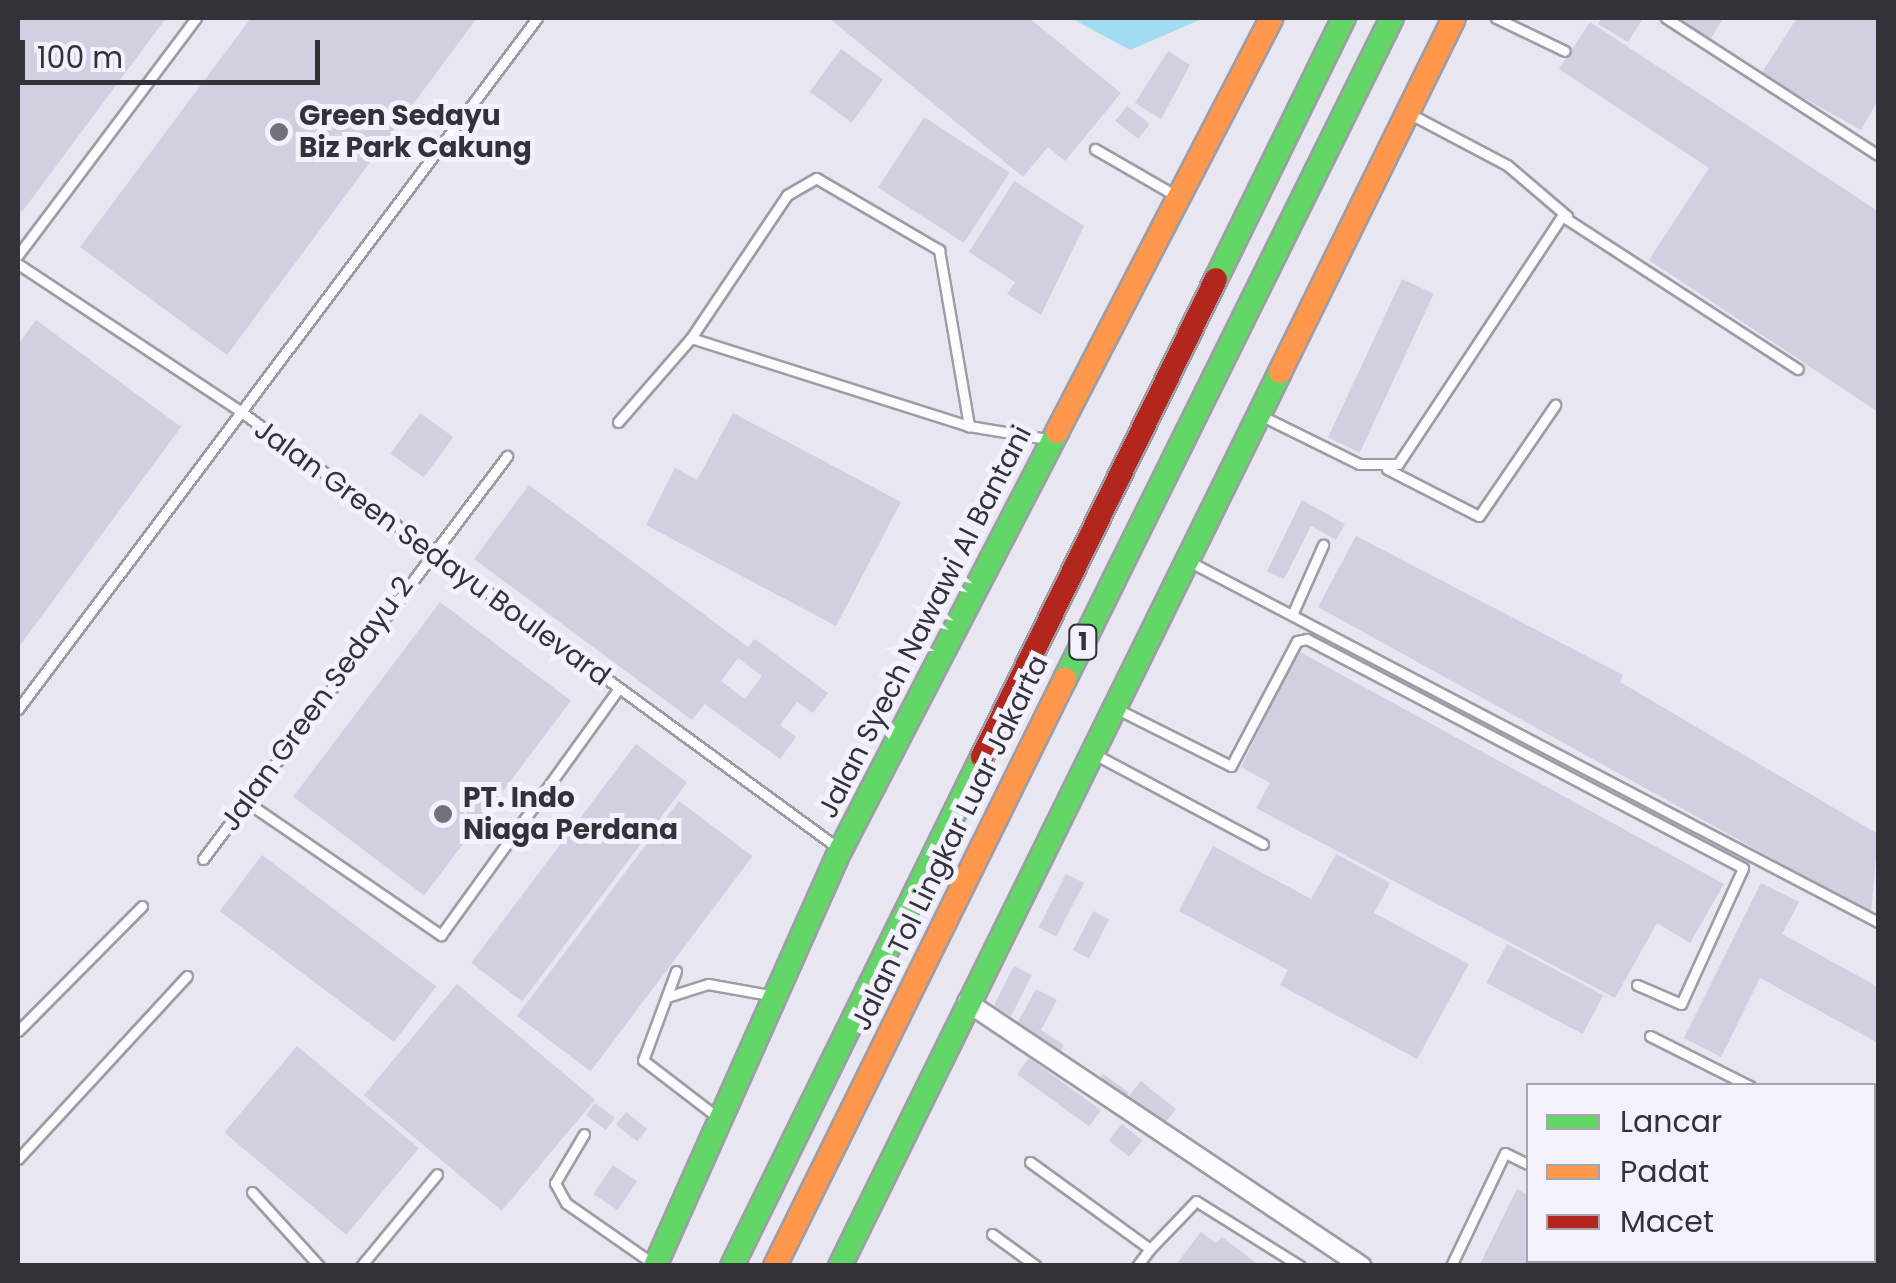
<!DOCTYPE html>
<html>
<head>
<meta charset="utf-8">
<style>
  body { margin:0 }
  #map { position:relative; width:1896px; height:1283px; overflow:hidden; background:#e8e6f1; font-family:Poppins,sans-serif }
  div>[style] { position:absolute }
  [style*='--x'] { left:calc(var(--x)*1px); top:calc(var(--y)*1px); width:calc(var(--w)*1px); rotate:calc(var(--a)*1deg) }
  .water>* { inset:0; background:#a1dcf2 }
  .building>* { inset:0; background:#d1cfe0; transform-origin:0 0 }
  .roads { filter:drop-shadow(2px 0 #9e9ca5) drop-shadow(-2px 0 #9e9ca5) drop-shadow(0 2px #9e9ca5) drop-shadow(0 -2px #9e9ca5) }
  .lane>* { height:9px; margin:-4.5px; padding:0 4.5px; transform-origin:4.5px; border-radius:4.5px; background:#fcfbfd }
  .street>* { height:18px; margin:-9px; padding:0 9px; transform-origin:9px; border-radius:9px; background:#fcfbfd }
  .fast>* { height:22px; margin:-11px; padding:0 11px; transform-origin:11px; border-radius:11px; background:#63d668 }
  .slow>* { height:22px; margin:-11px; padding:0 11px; transform-origin:11px; border-radius:11px; background:#ff974d }
  .jam>* { height:22px; margin:-11px; padding:0 11px; transform-origin:11px; border-radius:11px; background:#b3261e }
  .dots>* { width:28px; height:28px; translate:-50% -50%; box-sizing:border-box; border:5px solid #f2f1fc; border-radius:50% }
  span { translate:-50% -50%; white-space:nowrap; text-align:center; line-height:1.15; -webkit-text-stroke:10px #f2f1fc; paint-order:stroke }
  .shield-label span { padding:2px 8px; background:#f2f1fc; border:2px solid; border-radius:8px; -webkit-text-stroke-width:0 }
  .shield-label { font-size:25px; color:#333239; font-weight:700 }
  .poi-label { font-size:28px; color:#333239; font-weight:700 }
  .left { translate:0 -50%; text-align:left }
  .street-label { font-size:28px; color:#333239 }
  .frame { position:absolute; inset:0; border:20px solid #333239; pointer-events:none }
  .legend { position:absolute; left:1526px; top:1083px; width:350px; height:180px; box-sizing:border-box; background:#f2f1fc; border:2px solid #a6a5ae; margin:0; padding:12px 18px; list-style:none; font-size:30px; color:#333239 }
  .legend li { display:flex; align-items:center; gap:20px; height:50px }
  .legend b { width:50px; border:2px solid #a6a5ae }
  .scale { position:absolute; left:20px; top:40px; width:300px; height:45px; box-sizing:border-box; border:5px solid #333239; border-top:0; padding-left:12px; font-size:30px; line-height:35px; white-space:nowrap; color:#333239; -webkit-text-stroke:8px #f2f1fc; paint-order:stroke }
</style>
</head>
<body>
<div id="map">
  <div class="water">
    <i style="clip-path:polygon(1071px 18px,1204px 18px,1130px 50px)"></i>
  </div>
  <div class="building">
    <i style="clip-path:polygon(18px 18px,166px 18px,22px 212px,18px 209px)"></i>
    <i style="clip-path:polygon(251px 18px,477px 18px,227px 355px,80px 247px)"></i>
    <i style="clip-path:polygon(829px 18px,1029px 18px,1121px 93px,1065px 161px,1048px 147px,1023px 177px)"></i>
    <i style="clip-path:polygon(1601px 18px,1643px 18px,1628px 42px,1598px 24px)"></i>
    <i style="clip-path:polygon(1684px 18px,1723px 18px,1709px 42px,1680px 25px)"></i>
    <i style="clip-path:polygon(1797px 18px,1878px 18px,1878px 100px,1861px 130px,1761px 74px)"></i>
    <i style="clip-path:polygon(1590px 22px,1878px 211px,1878px 412px,1649px 260px,1709px 168px,1559px 69px)"></i>
    <i style="left:841px;top:49px;width:52px;height:53px;rotate:36deg"></i>
    <i style="clip-path:polygon(1168px 51px,1190px 65px,1161px 119px,1135px 103px)"></i>
    <i style="left:1127px;top:106px;width:29px;height:19px;rotate:38deg"></i>
    <i style="left:924px;top:117px;width:102px;height:84px;rotate:33deg"></i>
    <i style="clip-path:polygon(1014px 181px,1084px 226px,1041px 315px,1007px 294px,1015px 282px,969px 252px)"></i>
    <i style="left:1402px;top:279px;width:35px;height:175px;rotate:25deg"></i>
    <i style="clip-path:polygon(36px 320px,181px 427px,18px 648px,18px 345px)"></i>
    <i style="left:420px;top:413px;width:41px;height:50px;rotate:36deg"></i>
    <i style="clip-path:polygon(733px 413px,901px 502px,836px 626px,646px 525px,675px 468px,697px 480px)"></i>
    <i style="clip-path:polygon(evenodd,529px 485px,748px 647px,755px 639px,828px 693px,813px 713px,797px 702px,780px 725px,796px 737px,780px 759px,705px 704px,692px 720px,474px 559px,529px 485px,738px 658px,762px 676px,745px 699px,721px 681px,738px 658px)"></i>
    <i style="clip-path:polygon(1302px 500px,1345px 524px,1336px 540px,1311px 526px,1284px 579px,1267px 571px)"></i>
    <i style="clip-path:polygon(1356px 536px,1623px 675px,1620px 682px,1878px 834px,1871px 913px,1318px 607px)"></i>
    <i style="left:440px;top:602px;width:164px;height:244px;rotate:37deg"></i>
    <i style="clip-path:polygon(1298px 651px,1724px 884px,1690px 943px,1657px 923px,1615px 998px,1256px 808px,1270px 783px,1241px 767px)"></i>
    <i style="left:636px;top:744px;width:64px;height:274px;rotate:37deg"></i>
    <i style="left:679px;top:801px;width:92px;height:269px;rotate:37deg"></i>
    <i style="clip-path:polygon(1213px 846px,1311px 899px,1336px 854px,1390px 883px,1374px 913px,1469px 964px,1417px 1059px,1280px 985px,1288px 970px,1179px 911px)"></i>
    <i style="left:262px;top:855px;width:218px;height:70px;rotate:37deg"></i>
    <i style="left:1066px;top:874px;width:20px;height:60px;rotate:27deg"></i>
    <i style="clip-path:polygon(1761px 883px,1799px 902px,1782px 934px,1878px 987px,1878px 1043px,1760px 978px,1721px 1057px,1684px 1038px)"></i>
    <i style="left:1093px;top:911px;width:18px;height:44px;rotate:27deg"></i>
    <i style="left:1507px;top:944px;width:109px;height:44px;rotate:28deg"></i>
    <i style="left:1014px;top:966px;width:20px;height:46px;rotate:27deg"></i>
    <i style="left:457px;top:984px;width:180px;height:145px;rotate:40deg"></i>
    <i style="clip-path:polygon(1036px 989px,1057px 1000px,1041px 1030px,1064px 1045px,1055px 1059px,1013px 1031px)"></i>
    <i style="left:297px;top:1046px;width:159px;height:113px;rotate:40deg"></i>
    <i style="left:1029px;top:1058px;width:89px;height:20px;rotate:36deg"></i>
    <i style="left:1103px;top:1074px;width:32px;height:11px;rotate:36deg"></i>
    <i style="left:1141px;top:1081px;width:45px;height:27px;rotate:39deg"></i>
    <i style="left:595px;top:1103px;width:25px;height:15px;rotate:37deg"></i>
    <i style="left:626px;top:1112px;width:27px;height:16px;rotate:39deg"></i>
    <i style="left:1122px;top:1124px;width:26px;height:21px;rotate:39deg"></i>
    <i style="left:613px;top:1165px;width:29px;height:35px;rotate:34deg"></i>
    <i style="clip-path:polygon(1517px 1189px,1528px 1195px,1528px 1260px,1569px 1266px,1479px 1266px)"></i>
    <i style="clip-path:polygon(1201px 1232px,1216px 1243px,1222px 1237px,1260px 1266px,1175px 1266px)"></i>
  </div>
  <div class="roads">
    <div class="lane">
      <i style="--x:1496;--y:18;--w:76;--a:25.6"></i>
      <i style="--x:1666;--y:18;--w:252;--a:32.9"></i>
      <i style="--x:1414;--y:116;--w:105;--a:27.8"></i>
      <i style="--x:1507;--y:165;--w:79;--a:40.4"></i>
      <i style="--x:1095;--y:149;--w:90;--a:30"></i>
      <i style="--x:18;--y:255;--w:296;--a:-53.1"></i>
      <i style="--x:18;--y:264;--w:266;--a:33.5"></i>
      <i style="--x:240;--y:411;--w:736;--a:36.15"></i>
      <i style="--x:691;--y:338;--w:172;--a:-56.1"></i>
      <i style="--x:787;--y:195;--w:34;--a:-30"></i>
      <i style="--x:816;--y:178;--w:143;--a:30.3"></i>
      <i style="--x:939;--y:250;--w:179;--a:80.3"></i>
      <i style="--x:1266;--y:418;--w:104;--a:26.3"></i>
      <i style="--x:1359;--y:464;--w:39;--a:0"></i>
      <i style="--x:1398;--y:464;--w:297;--a:-56.5"></i>
      <i style="--x:1562;--y:216;--w:281;--a:33"></i>
      <i style="--x:618;--y:422;--w:111;--a:-49"></i>
      <i style="--x:691;--y:338;--w:292;--a:17.6"></i>
      <i style="--x:969;--y:426;--w:79;--a:9.5"></i>
      <i style="--x:1387;--y:469;--w:103;--a:27.1"></i>
      <i style="--x:1479;--y:516;--w:135;--a:-55.6"></i>
      <i style="--x:1194;--y:564;--w:772;--a:27.63"></i>
      <i style="--x:1292;--y:615;--w:77;--a:-66.1"></i>
      <i style="--x:18;--y:709;--w:864;--a:-53.09"></i>
      <i style="--x:1121;--y:711;--w:123;--a:26.6"></i>
      <i style="--x:1231;--y:766;--w:141;--a:-62.2"></i>
      <i style="--x:1297;--y:641;--w:10;--a:-11"></i>
      <i style="--x:1307;--y:639;--w:492;--a:27.7"></i>
      <i style="--x:1743;--y:868;--w:149;--a:114.5"></i>
      <i style="--x:1681;--y:1004;--w:48;--a:-156.6"></i>
      <i style="--x:1098;--y:756;--w:187;--a:28.1"></i>
      <i style="--x:248;--y:803;--w:234;--a:34.4"></i>
      <i style="--x:441;--y:935;--w:302;--a:-54.2"></i>
      <i style="--x:203;--y:859;--w:505;--a:-52.97"></i>
      <i style="--x:676;--y:971;--w:95;--a:110.3"></i>
      <i style="--x:643;--y:1060;--w:97;--a:37.5"></i>
      <i style="--x:667;--y:997;--w:43;--a:-17.6"></i>
      <i style="--x:708;--y:984;--w:68;--a:10.2"></i>
      <i style="--x:18;--y:1031;--w:176;--a:-45.2"></i>
      <i style="--x:1650;--y:1036;--w:112;--a:26.6"></i>
      <i style="--x:584;--y:1134;--w:57;--a:120.6"></i>
      <i style="--x:555;--y:1183;--w:23;--a:61"></i>
      <i style="--x:566;--y:1203;--w:101;--a:34.9"></i>
      <i style="--x:1874;--y:1147;--w:5;--a:37"></i>
      <i style="--x:18;--y:1159;--w:249;--a:-47.3"></i>
      <i style="--x:1030;--y:1162;--w:148;--a:35.9"></i>
      <i style="--x:1150;--y:1249;--w:66;--a:-46.2"></i>
      <i style="--x:1196;--y:1201;--w:123;--a:32"></i>
      <i style="--x:252;--y:1192;--w:100;--a:47.8"></i>
      <i style="--x:992;--y:1234;--w:54;--a:36"></i>
      <i style="--x:361;--y:1266;--w:119;--a:-50.4"></i>
      <i style="--x:1137;--y:1266;--w:21;--a:-53"></i>
      <i style="--x:1451;--y:1266;--w:125;--a:-64.5"></i>
      <i style="--x:1505;--y:1153;--w:25;--a:26"></i>
      <i style="--x:1587;--y:1266;--w:7;--a:-63"></i>
    </div>
    <div class="street">
      <i style="--x:967;--y:1002;--w:475;--a:33.8"></i>
    </div>
    <div class="fast">
      <i style="--x:1216;--y:279;--w:291;--a:-63.9"></i>
      <i style="--x:1065;--y:679;--w:737;--a:-63.68"></i>
      <i style="--x:655;--y:1266;--w:457;--a:-66"></i>
      <i style="--x:841;--y:849;--w:470;--a:-62.6"></i>
      <i style="--x:732;--y:1266;--w:567;--a:-63.84"></i>
      <i style="--x:840;--y:1266;--w:996;--a:-63.79"></i>
    </div>
    <div class="slow">
      <i style="--x:1280;--y:372;--w:394;--a:-63.8"></i>
      <i style="--x:1057;--y:432;--w:466;--a:-62.6"></i>
      <i style="--x:775;--y:1266;--w:655;--a:-63.71"></i>
    </div>
    <div class="jam">
      <i style="--x:982;--y:757;--w:532;--a:-63.92"></i>
    </div>
  </div>
  <div class="dots">
    <i style="left:279px;top:132px;background:#727179"></i>
    <i style="left:443px;top:814px;background:#727179"></i>
  </div>
  <div class="shield-label">
    <span style="left:1083px;top:642px">1</span>
  </div>
  <div class="poi-label">
    <span class="left" style="left:299px;top:132px">Green Sedayu<br>Biz Park Cakung</span>
    <span class="left" style="left:463px;top:814px">PT. Indo<br>Niaga Perdana</span>
  </div>
  <div class="street-label">
    <span style="left:432px;top:553px;rotate:36deg">Jalan Green Sedayu Boulevard</span>
    <span style="left:925px;top:622px;rotate:-63deg">Jalan Syech Nawawi Al Bantani</span>
    <span style="left:317px;top:704px;rotate:-54deg">Jalan Green Sedayu 2</span>
    <span style="left:950px;top:843px;rotate:-64deg">Jalan Tol Lingkar Luar Jakarta</span>
  </div>
  <div class="frame"></div>
  <ul class="legend">
  <li><b style="height:12px;background:#63d668"></b>Lancar</li>
  <li><b style="height:12px;background:#ff974d"></b>Padat</li>
  <li><b style="height:12px;background:#b3261e"></b>Macet</li>
  </ul>
  <div class="scale">100 m</div>
</div>
</body>
</html>
